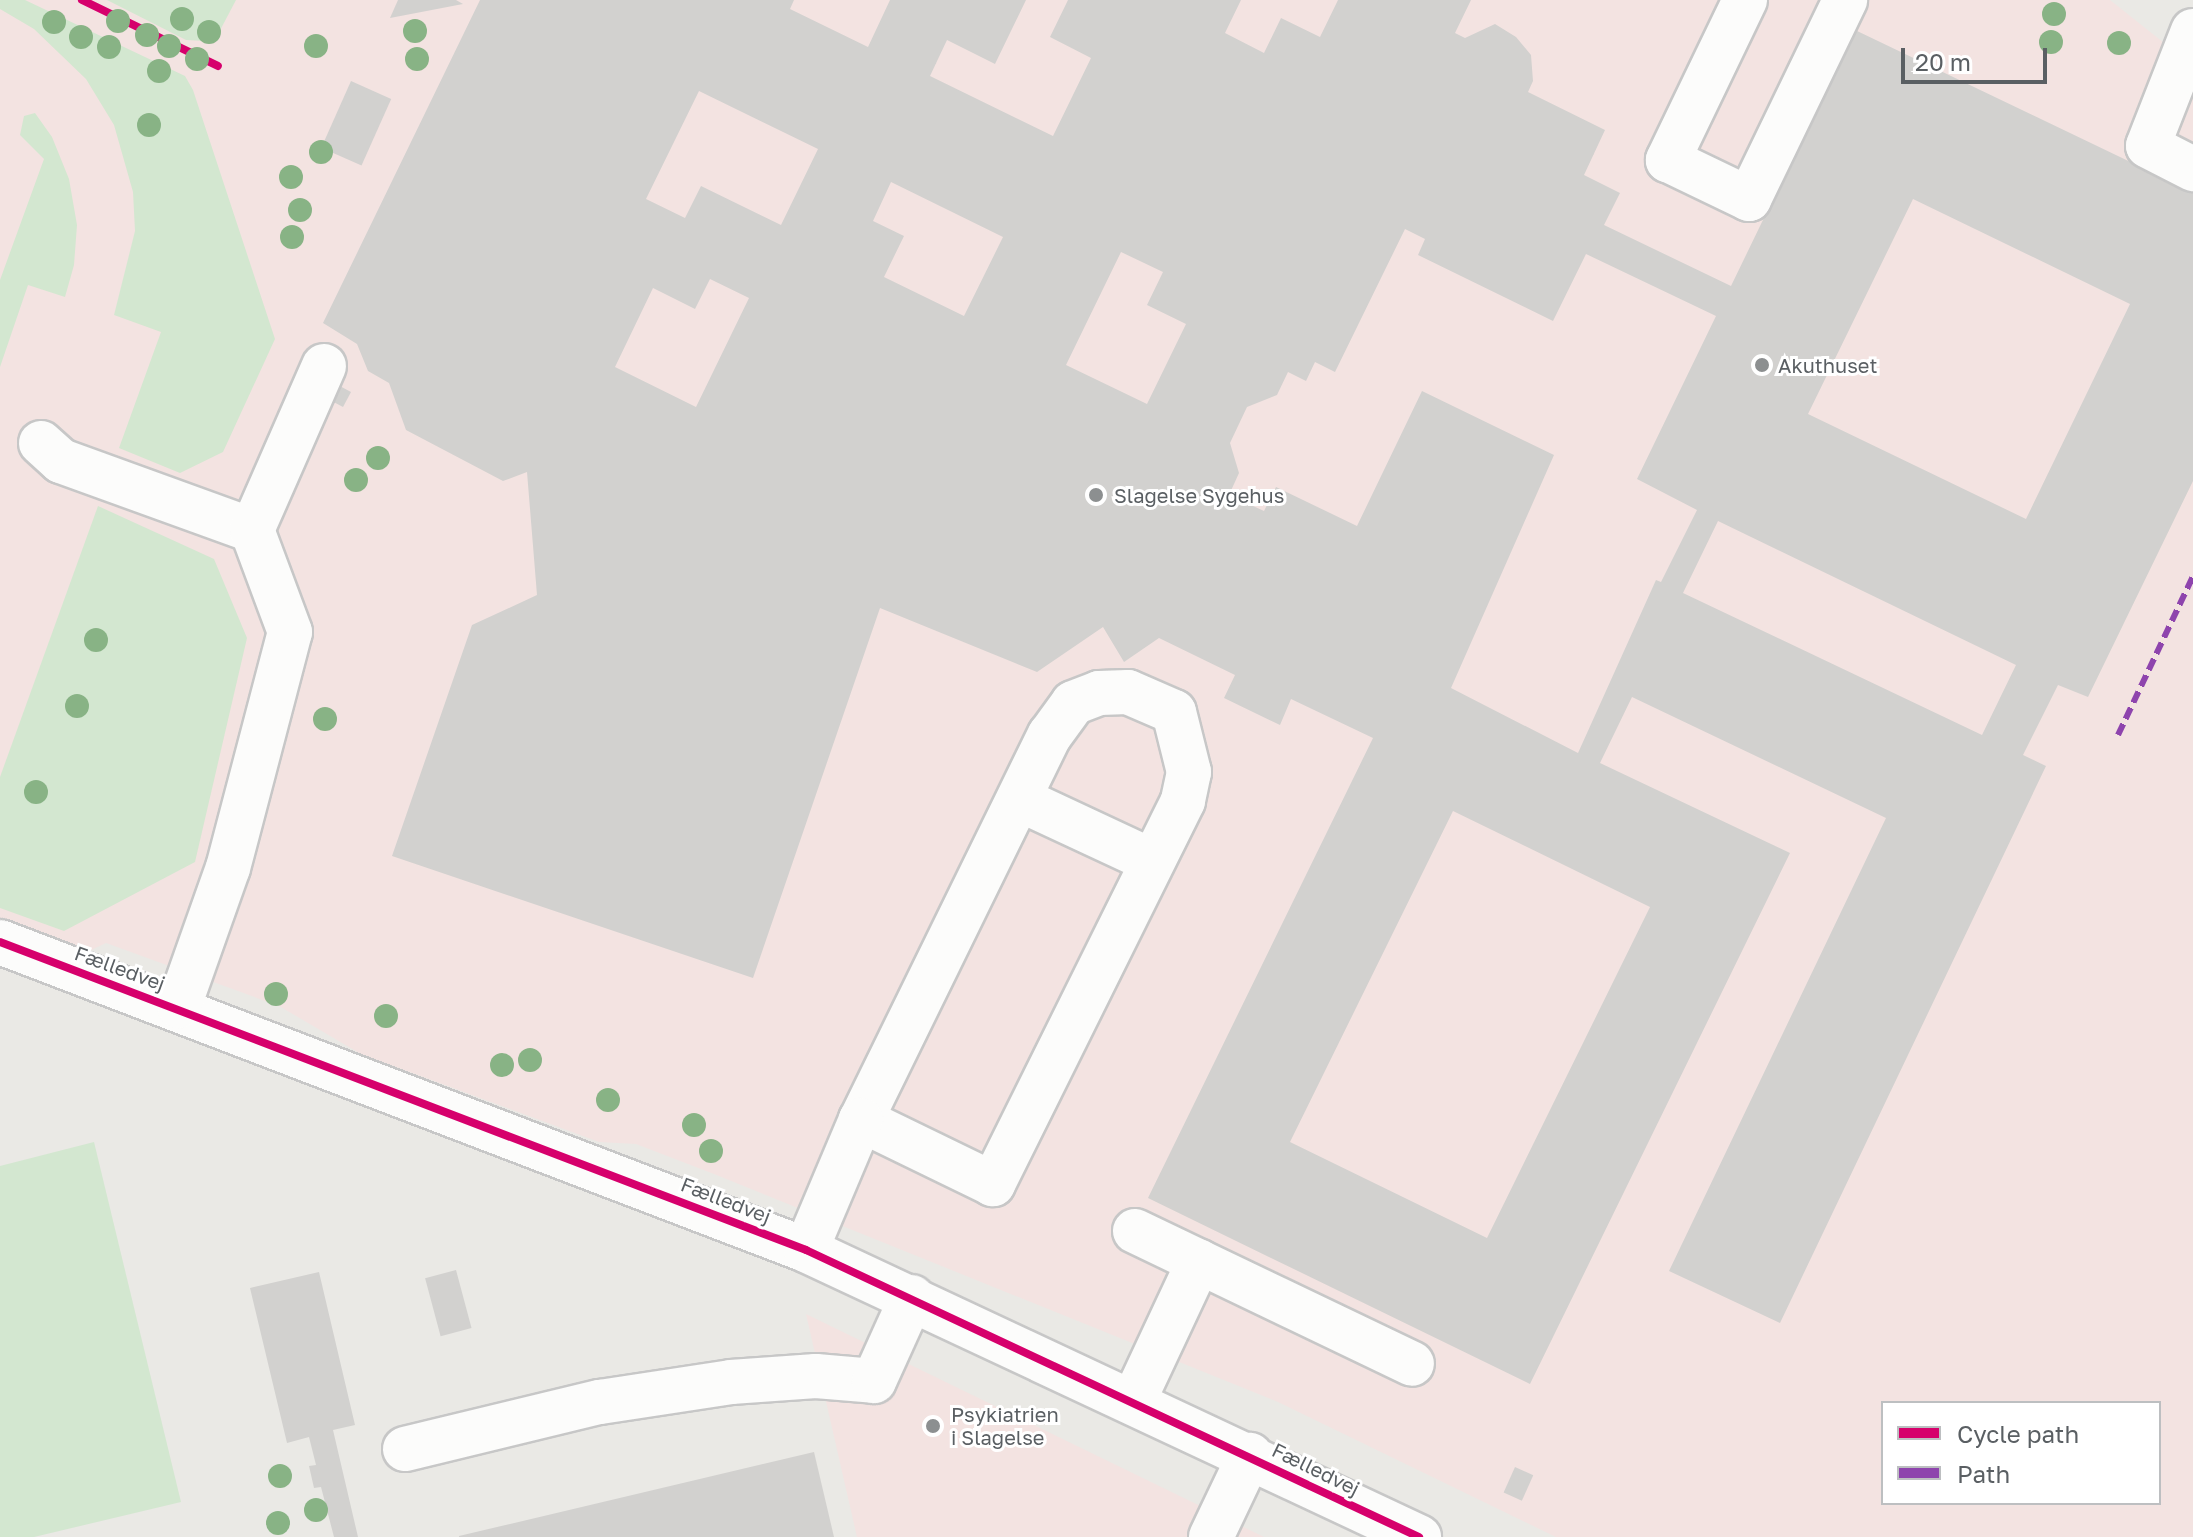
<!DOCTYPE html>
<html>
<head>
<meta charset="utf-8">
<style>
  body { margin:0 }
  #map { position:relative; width:2193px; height:1537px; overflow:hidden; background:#eae9e5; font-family:"Golos Text",sans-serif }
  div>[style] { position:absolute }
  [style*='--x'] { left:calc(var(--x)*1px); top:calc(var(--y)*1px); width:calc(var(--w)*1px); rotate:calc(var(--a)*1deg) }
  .medical>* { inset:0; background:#f3e3e1 }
  .green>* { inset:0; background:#d3e7d0 }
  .building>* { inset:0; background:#d2d1cf; transform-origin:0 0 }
  .roads { filter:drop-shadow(2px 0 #c7c7c7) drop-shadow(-2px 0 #c7c7c7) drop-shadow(0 2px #c7c7c7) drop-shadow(0 -2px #c7c7c7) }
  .minor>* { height:44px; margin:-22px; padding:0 22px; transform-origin:22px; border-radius:22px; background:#fcfcfb }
  .quiet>* { height:6px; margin-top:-3px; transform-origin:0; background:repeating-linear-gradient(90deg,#8e44ad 0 12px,transparent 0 18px) }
  .cycleway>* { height:8px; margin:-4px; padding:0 4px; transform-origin:4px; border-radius:4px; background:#d6006c }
  .trees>* { width:24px; height:24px; margin:-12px; border-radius:50%; background:#88b385 }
  .dots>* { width:22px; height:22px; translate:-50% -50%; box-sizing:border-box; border:4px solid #fff; border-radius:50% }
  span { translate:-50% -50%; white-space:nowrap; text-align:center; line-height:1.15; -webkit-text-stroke:6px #fff; paint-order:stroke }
  .poi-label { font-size:20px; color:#5a5f63 }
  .left { translate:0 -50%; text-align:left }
  .street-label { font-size:20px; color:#5a5f63 }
  .legend { position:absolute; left:1881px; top:1401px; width:280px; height:104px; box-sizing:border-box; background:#fff; border:2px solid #bdbfc1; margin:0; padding:10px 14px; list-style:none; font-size:24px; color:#5a5f63 }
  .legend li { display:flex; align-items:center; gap:16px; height:40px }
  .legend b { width:40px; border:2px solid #bdbfc1 }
  .scale { position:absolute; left:1901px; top:48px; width:146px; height:36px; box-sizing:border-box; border:4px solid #5a5f63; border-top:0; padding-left:10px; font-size:24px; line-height:28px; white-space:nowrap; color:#5a5f63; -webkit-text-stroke:6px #fff; paint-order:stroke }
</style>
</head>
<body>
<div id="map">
  <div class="medical">
    <i style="clip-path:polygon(evenodd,0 0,2110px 0,2193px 66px,2193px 1537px,1556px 1537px,1278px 1402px,714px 1174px,636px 1144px,599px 1142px,361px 1054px,279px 1006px,106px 943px,83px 954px,0 923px,0 0,1883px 1403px,2159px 1403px,2159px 1503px,1883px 1503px,1883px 1403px)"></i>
    <i style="clip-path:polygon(806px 1314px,1264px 1537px,857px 1537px)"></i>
  </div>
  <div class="green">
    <i style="clip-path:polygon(0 0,25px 0,185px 76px,193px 90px,275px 339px,223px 452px,180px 473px,119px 448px,161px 332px,114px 315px,135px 231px,133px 192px,114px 125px,86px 79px,34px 29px,0 9px)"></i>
    <i style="clip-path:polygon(107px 0,236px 0,216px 38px,205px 41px,186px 40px)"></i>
    <i style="clip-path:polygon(35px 113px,52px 137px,69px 179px,77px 225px,74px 265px,65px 297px,28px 285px,0 367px,0 280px,44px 159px,20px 135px,24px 116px)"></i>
    <i style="clip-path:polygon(98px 506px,214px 559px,247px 638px,195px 862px,64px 931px,0 908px,0 777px)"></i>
    <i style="clip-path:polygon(94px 1142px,181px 1502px,34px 1537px,0 1537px,0 1166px)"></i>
  </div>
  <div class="building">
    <i style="clip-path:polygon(398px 0,456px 0,463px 4px,390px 18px)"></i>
    <i style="clip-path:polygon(evenodd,480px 0,794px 0,790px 9px,868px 47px,890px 0,1026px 0,995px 64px,947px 40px,930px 76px,1053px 136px,1091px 58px,1050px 37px,1068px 0,1241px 0,1225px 33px,1264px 53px,1281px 18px,1320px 37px,1338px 0,1471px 0,1455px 33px,1465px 38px,1495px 24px,1516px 37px,1531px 55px,1533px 81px,1528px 92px,1605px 130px,1584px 175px,1620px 193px,1604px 225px,1731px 286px,1855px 30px,2193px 192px,2193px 481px,2088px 697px,2058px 685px,2023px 755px,2046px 766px,1780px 1323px,1669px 1271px,1886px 818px,1632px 697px,1600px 763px,1790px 853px,1530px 1384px,1148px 1198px,1373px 738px,1291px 699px,1280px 725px,1224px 698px,1235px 675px,1159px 638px,1124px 662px,1103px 627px,1037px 672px,880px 608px,753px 978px,392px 856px,472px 625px,537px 595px,527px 472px,503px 481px,406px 430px,389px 383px,368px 371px,357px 344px,323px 323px,480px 0,699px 91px,818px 149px,781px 225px,701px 186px,685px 218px,646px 199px,699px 91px,480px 0,891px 182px,1003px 237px,964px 316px,884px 277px,904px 236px,873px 221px,891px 182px,480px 0,1913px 199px,2130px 304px,2026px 519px,1808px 414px,1913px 199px,480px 0,1405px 229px,1425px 239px,1418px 255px,1553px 321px,1586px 254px,1716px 316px,1637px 479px,1697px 510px,1661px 582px,1656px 580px,1578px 753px,1451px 688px,1554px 455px,1422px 391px,1357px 526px,1276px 487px,1264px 511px,1229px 495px,1239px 473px,1230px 443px,1247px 407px,1277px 395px,1288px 372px,1306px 381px,1315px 362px,1335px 372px,1405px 229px,480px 0,1121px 252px,1163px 272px,1147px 305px,1186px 324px,1147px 404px,1066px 365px,1121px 252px,480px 0,710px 279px,749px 298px,696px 407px,615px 367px,653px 288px,695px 309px,710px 279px,480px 0,1718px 521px,2016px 665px,1982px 735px,1683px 593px,1718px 521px,480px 0,1453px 811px,1650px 907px,1487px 1238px,1290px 1142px,1453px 811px)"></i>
    <i style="left:351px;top:81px;width:44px;height:73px;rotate:24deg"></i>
    <i style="left:336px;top:384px;width:17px;height:17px;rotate:28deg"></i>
    <i style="left:456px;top:1270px;width:60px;height:32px;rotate:75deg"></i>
    <i style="clip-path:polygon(319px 1272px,355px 1425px,333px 1430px,358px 1537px,334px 1537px,321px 1487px,314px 1488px,309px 1466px,316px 1465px,309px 1437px,287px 1443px,250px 1288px)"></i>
    <i style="clip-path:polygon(814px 1452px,834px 1537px,459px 1537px,459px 1536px)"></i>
    <i style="left:1515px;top:1467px;width:20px;height:28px;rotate:24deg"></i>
  </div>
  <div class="roads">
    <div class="minor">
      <i style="--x:1745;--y:0;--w:178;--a:115.7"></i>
      <i style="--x:1668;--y:160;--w:90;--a:25.7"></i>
      <i style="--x:1749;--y:199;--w:221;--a:-64.2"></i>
      <i style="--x:2193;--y:31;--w:123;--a:111.4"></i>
      <i style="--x:2148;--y:146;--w:51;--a:27.1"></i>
      <i style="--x:41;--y:443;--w:27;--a:42"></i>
      <i style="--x:61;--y:461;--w:203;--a:19.9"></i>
      <i style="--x:1128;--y:692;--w:50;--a:23.5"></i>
      <i style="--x:1174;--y:712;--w:62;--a:76"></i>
      <i style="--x:1189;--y:772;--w:30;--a:102"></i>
      <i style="--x:1183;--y:801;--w:428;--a:116.4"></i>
      <i style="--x:993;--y:1184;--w:147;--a:-154.1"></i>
      <i style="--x:861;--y:1120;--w:429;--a:-63.9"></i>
      <i style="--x:1050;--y:735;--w:39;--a:-54"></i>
      <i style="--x:1073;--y:703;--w:28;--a:-21"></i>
      <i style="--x:1099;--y:693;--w:29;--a:-2"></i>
      <i style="--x:1019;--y:799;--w:147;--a:25"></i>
      <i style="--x:0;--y:942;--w:863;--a:20.91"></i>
      <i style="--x:806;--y:1250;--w:677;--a:25.09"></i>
      <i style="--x:179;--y:1006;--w:146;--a:-70.5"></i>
      <i style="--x:228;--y:868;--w:244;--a:-75.3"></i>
      <i style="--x:290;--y:632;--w:109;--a:-110.4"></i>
      <i style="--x:252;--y:530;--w:179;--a:-66.3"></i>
      <i style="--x:1135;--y:1231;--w:307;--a:25.6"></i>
      <i style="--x:806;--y:1250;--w:141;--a:-67.1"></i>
      <i style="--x:1134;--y:1400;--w:153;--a:-64.9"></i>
      <i style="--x:405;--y:1449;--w:201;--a:-13.6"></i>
      <i style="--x:600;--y:1402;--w:133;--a:-8.7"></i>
      <i style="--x:731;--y:1382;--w:85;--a:-4"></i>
      <i style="--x:816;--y:1376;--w:58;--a:4.9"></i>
      <i style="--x:874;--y:1381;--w:92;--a:-65.7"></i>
      <i style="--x:1211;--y:1537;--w:91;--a:-64.6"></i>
    </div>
  </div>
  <div class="quiet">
    <i style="--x:2118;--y:735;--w:176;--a:-64.7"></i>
  </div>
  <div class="cycleway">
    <i style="--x:82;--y:0;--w:151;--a:25.9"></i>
    <i style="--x:0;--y:942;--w:863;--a:20.91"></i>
    <i style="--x:806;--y:1250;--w:677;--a:25.09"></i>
  </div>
  <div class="trees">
    <i style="left:2054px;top:14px"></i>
    <i style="left:182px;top:19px"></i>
    <i style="left:118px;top:21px"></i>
    <i style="left:54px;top:22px"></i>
    <i style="left:415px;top:31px"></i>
    <i style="left:209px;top:32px"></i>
    <i style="left:147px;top:35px"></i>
    <i style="left:81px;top:37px"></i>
    <i style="left:2051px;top:42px"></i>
    <i style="left:2119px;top:43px"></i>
    <i style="left:169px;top:46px"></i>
    <i style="left:316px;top:46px"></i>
    <i style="left:109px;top:47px"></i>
    <i style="left:197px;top:59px"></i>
    <i style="left:417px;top:59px"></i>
    <i style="left:159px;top:71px"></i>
    <i style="left:149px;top:125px"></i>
    <i style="left:321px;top:152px"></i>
    <i style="left:291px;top:177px"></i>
    <i style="left:300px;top:210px"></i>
    <i style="left:292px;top:237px"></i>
    <i style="left:378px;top:458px"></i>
    <i style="left:356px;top:480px"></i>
    <i style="left:96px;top:640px"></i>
    <i style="left:77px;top:706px"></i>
    <i style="left:325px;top:719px"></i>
    <i style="left:36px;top:792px"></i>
    <i style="left:276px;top:994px"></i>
    <i style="left:386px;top:1016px"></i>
    <i style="left:530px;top:1060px"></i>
    <i style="left:502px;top:1065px"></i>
    <i style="left:608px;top:1100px"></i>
    <i style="left:694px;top:1125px"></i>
    <i style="left:711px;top:1151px"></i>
    <i style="left:280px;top:1476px"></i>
    <i style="left:316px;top:1510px"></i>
    <i style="left:278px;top:1523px"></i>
  </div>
  <div class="dots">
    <i style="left:1762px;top:365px;background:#8c8f90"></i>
    <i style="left:1096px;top:495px;background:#8c8f90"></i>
    <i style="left:933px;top:1426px;background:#8c8f90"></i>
  </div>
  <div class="poi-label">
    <span class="left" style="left:1778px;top:365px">Akuthuset</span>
    <span class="left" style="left:1114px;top:495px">Slagelse Sygehus</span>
    <span class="left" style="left:951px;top:1426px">Psykiatrien<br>i Slagelse</span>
  </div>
  <div class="street-label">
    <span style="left:120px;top:968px;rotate:20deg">Fælledvej</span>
    <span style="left:726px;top:1200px;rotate:21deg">Fælledvej</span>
    <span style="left:1316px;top:1469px;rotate:26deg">Fælledvej</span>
  </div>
  <ul class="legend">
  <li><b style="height:10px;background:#d6006c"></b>Cycle path</li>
  <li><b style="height:10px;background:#8e44ad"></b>Path</li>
  </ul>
  <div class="scale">20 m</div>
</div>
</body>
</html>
